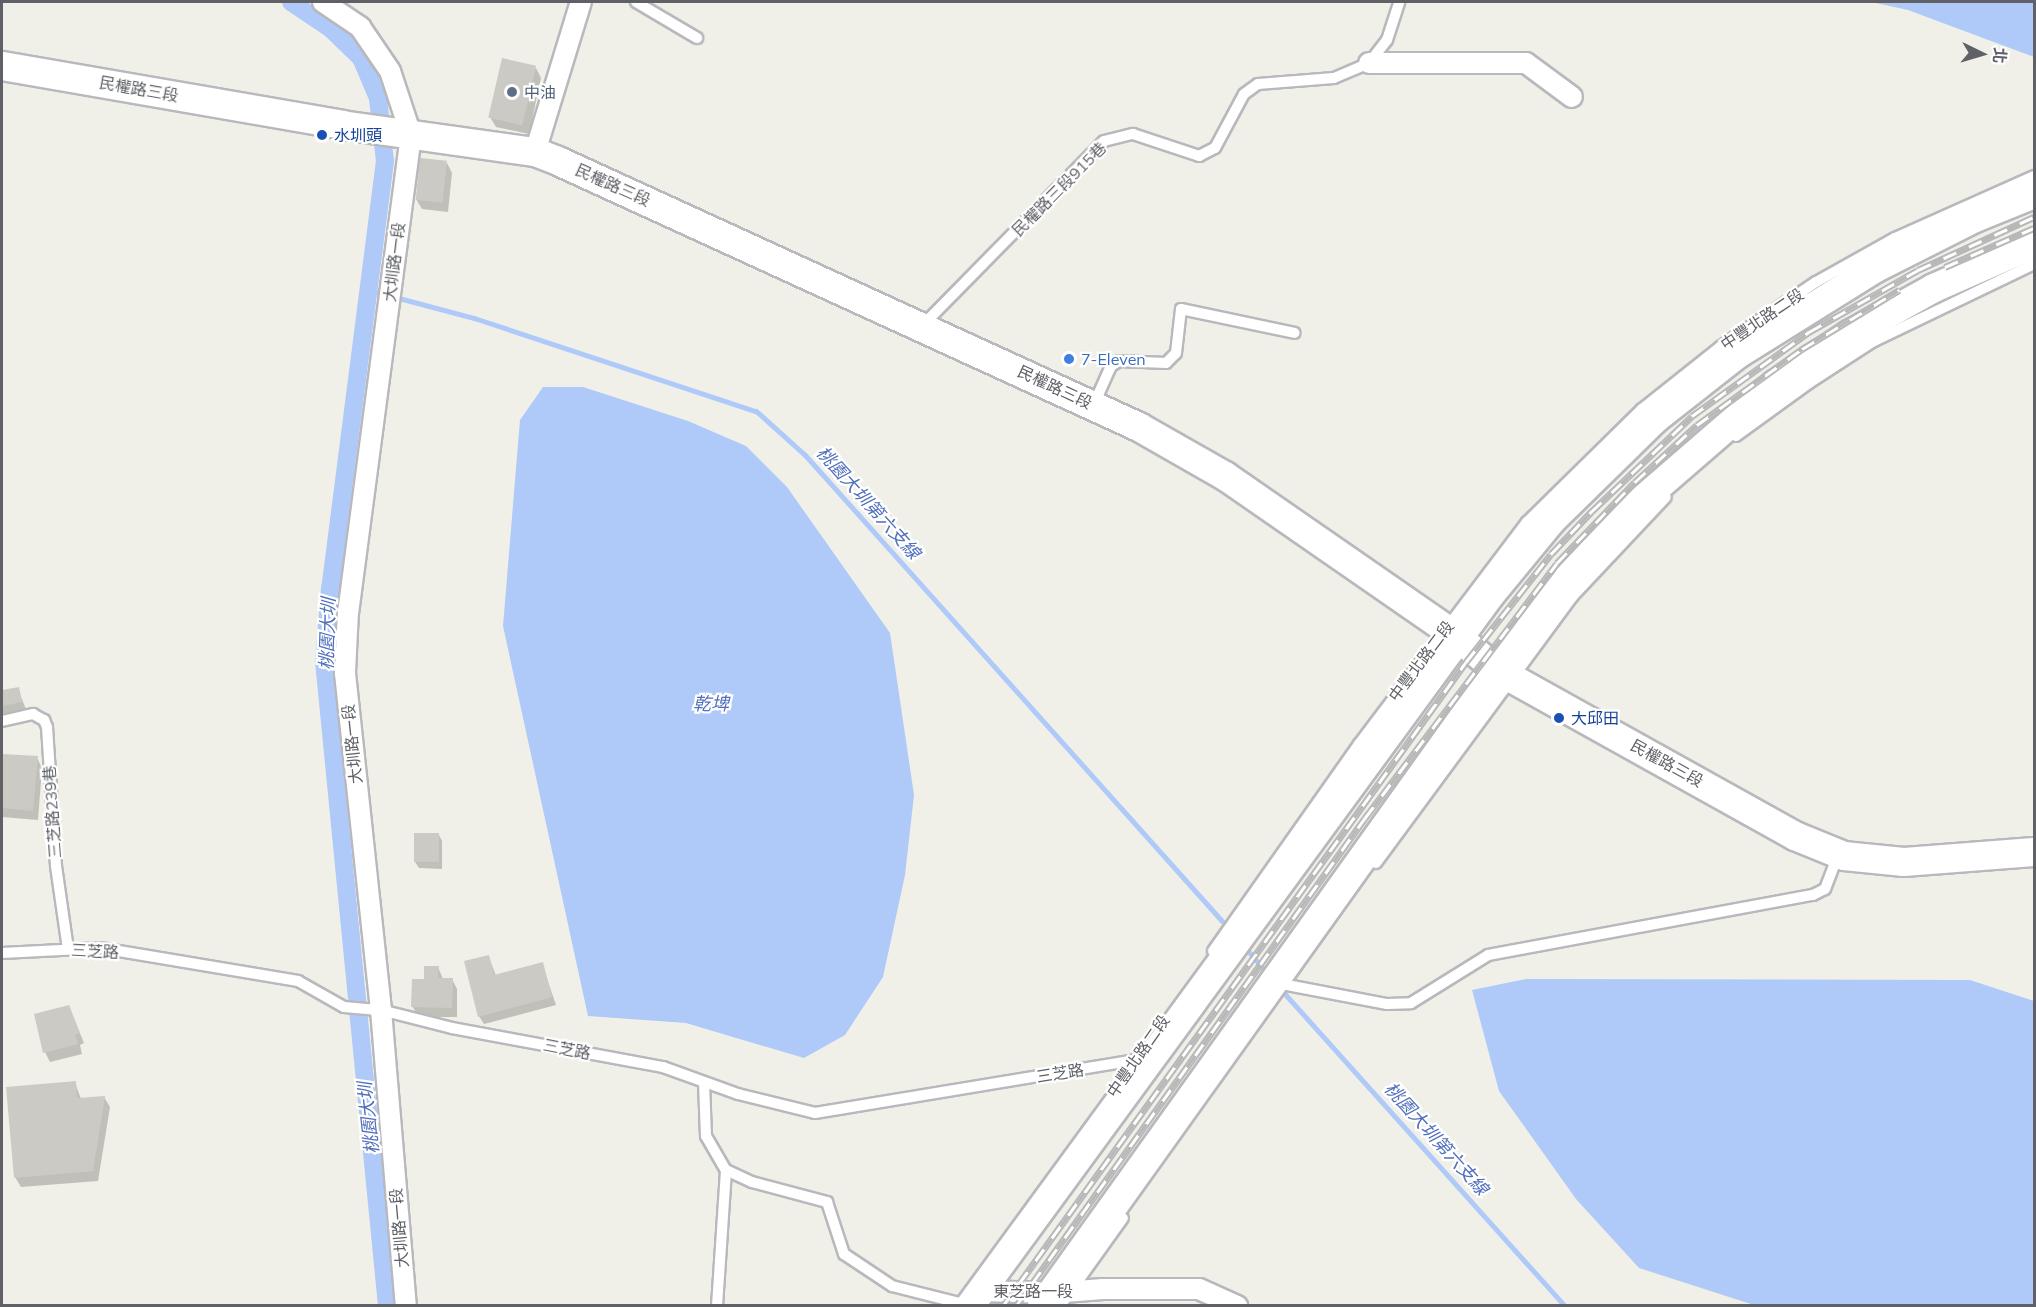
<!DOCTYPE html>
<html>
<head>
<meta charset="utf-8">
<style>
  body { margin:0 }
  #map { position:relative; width:2036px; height:1307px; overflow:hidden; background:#f0f0e8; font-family:Mulish,"Noto Sans TC",sans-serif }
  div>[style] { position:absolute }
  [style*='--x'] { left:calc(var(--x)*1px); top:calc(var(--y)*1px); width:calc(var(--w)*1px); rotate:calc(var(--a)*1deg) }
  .water>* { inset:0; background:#afc9f9 }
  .shadow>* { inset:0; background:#0003 }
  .stream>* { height:5px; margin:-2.5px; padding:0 2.5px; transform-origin:2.5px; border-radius:2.5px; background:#afc9f9 }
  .canal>* { height:18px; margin:-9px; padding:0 9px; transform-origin:9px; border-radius:9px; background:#afc9f9 }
  .building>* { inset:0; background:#cccac4; transform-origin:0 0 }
  .roads { filter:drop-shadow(2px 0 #b8b8bd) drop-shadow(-2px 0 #b8b8bd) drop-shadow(0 2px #b8b8bd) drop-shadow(0 -2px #b8b8bd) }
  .lane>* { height:10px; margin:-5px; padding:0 5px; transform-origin:5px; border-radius:5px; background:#fff }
  .street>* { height:20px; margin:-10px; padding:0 10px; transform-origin:10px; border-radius:10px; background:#fff }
  .secondary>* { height:28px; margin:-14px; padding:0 14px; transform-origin:14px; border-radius:14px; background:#fff }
  .rail>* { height:7px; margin-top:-3.5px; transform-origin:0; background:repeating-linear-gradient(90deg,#fff 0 14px,#b7b8b8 0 28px); box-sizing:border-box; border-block:2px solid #b7b8b8 }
  .dots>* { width:16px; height:16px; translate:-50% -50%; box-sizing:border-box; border:3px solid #fff; border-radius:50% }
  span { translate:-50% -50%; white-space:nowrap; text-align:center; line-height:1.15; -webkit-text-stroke:4.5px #fff; paint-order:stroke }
  .street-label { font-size:16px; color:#5f6167 }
  .service-label { font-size:16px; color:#4e5e75 }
  .left { translate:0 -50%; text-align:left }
  .transit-label { font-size:16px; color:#164399 }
  .shop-label { font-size:16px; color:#366cbe }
  .water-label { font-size:18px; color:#516fbd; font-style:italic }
  .frame { position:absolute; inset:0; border:3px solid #5f6167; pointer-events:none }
  .north { position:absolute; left:1952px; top:24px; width:60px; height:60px; -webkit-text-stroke:4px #fff; paint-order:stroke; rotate:95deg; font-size:16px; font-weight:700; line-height:24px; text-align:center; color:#5f6167 }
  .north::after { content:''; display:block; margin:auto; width:21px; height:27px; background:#5f6167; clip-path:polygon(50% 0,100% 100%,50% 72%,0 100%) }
</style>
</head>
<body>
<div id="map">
  <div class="water">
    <i style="clip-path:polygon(1871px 2px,2034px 2px,2034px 57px,1908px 10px)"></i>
    <i style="clip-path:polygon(543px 387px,583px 387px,688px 421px,746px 446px,787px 487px,890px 633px,914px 795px,905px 875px,883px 977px,845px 1035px,804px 1058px,686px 1023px,588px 1016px,503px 626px,520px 420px)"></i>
    <i style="clip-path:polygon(1526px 979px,1970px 980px,2034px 1001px,2034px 1305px,1754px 1305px,1639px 1268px,1576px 1199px,1499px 1091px,1472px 990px)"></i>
  </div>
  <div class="shadow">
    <i style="clip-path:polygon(536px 68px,541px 78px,529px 134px,496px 127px,490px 117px)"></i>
    <i style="clip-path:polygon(447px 163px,452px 173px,448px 212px,422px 209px,416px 199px)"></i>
    <i style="clip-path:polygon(18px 689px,27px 712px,2px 717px,2px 692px)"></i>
    <i style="clip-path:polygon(2px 755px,37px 758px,42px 768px,38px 820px,2px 817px)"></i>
    <i style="clip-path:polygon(415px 834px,439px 835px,442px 841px,442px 869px,419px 868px,415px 862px)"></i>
    <i style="clip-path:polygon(489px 957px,496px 976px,542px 964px,556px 1005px,484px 1024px,479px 1016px)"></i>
    <i style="clip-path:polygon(438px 967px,443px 979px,452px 979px,457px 989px,457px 1017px,418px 1017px,413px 1007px,425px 981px)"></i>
    <i style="clip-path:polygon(69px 1007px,84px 1043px,80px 1045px,82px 1054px,50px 1062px,45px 1052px)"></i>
    <i style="clip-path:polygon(75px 1083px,81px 1099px,104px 1097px,110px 1107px,98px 1181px,21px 1187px,15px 1177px)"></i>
  </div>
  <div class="stream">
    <i style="--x:370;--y:290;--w:17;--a:17"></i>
    <i style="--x:395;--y:297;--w:82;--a:14.9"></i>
    <i style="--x:474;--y:318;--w:297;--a:18.3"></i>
    <i style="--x:756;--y:411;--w:66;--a:41.9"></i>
    <i style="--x:805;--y:455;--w:625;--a:48.18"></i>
    <i style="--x:1249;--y:952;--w:23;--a:50"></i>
    <i style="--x:1284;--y:993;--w:421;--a:48.1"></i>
  </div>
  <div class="canal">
    <i style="--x:291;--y:2;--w:48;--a:34"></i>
    <i style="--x:331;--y:29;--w:42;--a:44"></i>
    <i style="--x:361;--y:58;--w:43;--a:67"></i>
    <i style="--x:378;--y:98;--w:63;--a:83.7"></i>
    <i style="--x:385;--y:161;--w:431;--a:97.3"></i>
    <i style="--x:330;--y:588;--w:73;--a:94.7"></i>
    <i style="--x:324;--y:661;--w:648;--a:84.42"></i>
  </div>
  <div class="building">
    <i style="left:502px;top:58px;width:35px;height:61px;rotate:13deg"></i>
    <i style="left:420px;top:158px;width:27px;height:42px;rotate:6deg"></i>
    <i style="clip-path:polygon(19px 687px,22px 702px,2px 706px,2px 690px)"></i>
    <i style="clip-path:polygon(2px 754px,38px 756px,33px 811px,2px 808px)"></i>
    <i style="left:414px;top:833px;width:25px;height:29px"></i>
    <i style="clip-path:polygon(489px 955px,494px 975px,543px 962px,552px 997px,478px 1017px,464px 961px)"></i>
    <i style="clip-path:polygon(424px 966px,439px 966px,438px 978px,453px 978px,452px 1008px,411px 1007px,412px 979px,424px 979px)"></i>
    <i style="clip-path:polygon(69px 1005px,80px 1033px,75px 1035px,78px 1044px,43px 1053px,34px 1014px)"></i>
    <i style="clip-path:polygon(76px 1081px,77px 1098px,105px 1096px,93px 1171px,14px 1178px,6px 1087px)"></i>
  </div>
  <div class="roads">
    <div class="lane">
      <i style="--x:636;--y:2;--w:71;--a:30.5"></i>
      <i style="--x:923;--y:325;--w:258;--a:-45.5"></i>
      <i style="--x:1104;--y:141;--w:30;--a:-14"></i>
      <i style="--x:1133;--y:134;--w:70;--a:18.4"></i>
      <i style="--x:1199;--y:156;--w:18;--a:-27"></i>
      <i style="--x:1215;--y:148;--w:61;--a:-61.8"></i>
      <i style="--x:1244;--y:94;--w:17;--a:-36"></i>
      <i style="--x:1258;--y:84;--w:76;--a:-4.5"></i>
      <i style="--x:1334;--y:78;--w:38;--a:-23"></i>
      <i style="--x:1369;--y:63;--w:29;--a:-52"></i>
      <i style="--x:1387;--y:40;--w:40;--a:-72"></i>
      <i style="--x:1094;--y:404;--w:42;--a:-65.9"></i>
      <i style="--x:1111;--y:366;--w:9;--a:-32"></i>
      <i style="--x:1119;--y:361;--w:47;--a:2.4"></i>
      <i style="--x:1166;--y:363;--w:14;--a:-45"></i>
      <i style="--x:1176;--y:353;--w:44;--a:-83.5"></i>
      <i style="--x:1181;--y:309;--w:116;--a:11.9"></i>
      <i style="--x:1736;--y:436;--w:90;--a:-36"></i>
      <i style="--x:1809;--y:383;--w:77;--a:-32.9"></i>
      <i style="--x:1874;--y:341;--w:178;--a:-25.7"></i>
      <i style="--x:2;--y:721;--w:32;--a:-13"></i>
      <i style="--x:33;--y:714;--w:13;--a:29"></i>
      <i style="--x:44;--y:720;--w:8;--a:67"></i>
      <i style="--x:47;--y:727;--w:139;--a:86.3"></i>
      <i style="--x:56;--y:866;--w:84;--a:81.8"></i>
      <i style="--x:1376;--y:863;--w:330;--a:-53.6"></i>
      <i style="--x:1572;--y:597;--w:137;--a:-46.8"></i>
      <i style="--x:1213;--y:951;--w:253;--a:-54.8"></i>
      <i style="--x:1359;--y:744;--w:278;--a:-52.9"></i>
      <i style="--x:1527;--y:522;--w:161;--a:-44.5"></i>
      <i style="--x:1642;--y:409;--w:100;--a:-38.5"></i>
      <i style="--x:1720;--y:347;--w:116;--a:-34.1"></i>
      <i style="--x:1816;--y:282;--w:90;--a:-29.1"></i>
      <i style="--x:1895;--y:238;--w:152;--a:-24"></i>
      <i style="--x:2;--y:953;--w:99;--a:-2.9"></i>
      <i style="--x:101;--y:948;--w:200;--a:9.5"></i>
      <i style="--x:298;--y:981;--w:53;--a:29.5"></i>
      <i style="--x:344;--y:1007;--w:37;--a:5"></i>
      <i style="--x:381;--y:1010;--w:73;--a:14.2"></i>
      <i style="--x:452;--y:1028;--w:215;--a:10.5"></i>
      <i style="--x:663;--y:1067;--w:80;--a:19.8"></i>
      <i style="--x:738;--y:1094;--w:79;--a:13.9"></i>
      <i style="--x:815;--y:1113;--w:324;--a:-9.4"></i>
      <i style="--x:1287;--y:985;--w:102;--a:10.8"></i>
      <i style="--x:1387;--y:1004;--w:24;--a:-2"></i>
      <i style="--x:1411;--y:1003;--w:91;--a:-31.9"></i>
      <i style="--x:1488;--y:955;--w:330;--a:-10.5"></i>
      <i style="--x:1813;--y:895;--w:13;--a:-27"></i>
      <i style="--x:1825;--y:889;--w:36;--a:-69"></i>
      <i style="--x:704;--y:1082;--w:54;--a:87.9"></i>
      <i style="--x:706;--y:1136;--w:39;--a:60"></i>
      <i style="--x:726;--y:1170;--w:29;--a:25"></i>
      <i style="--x:752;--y:1182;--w:78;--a:14.9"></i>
      <i style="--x:827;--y:1202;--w:55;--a:71.9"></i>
      <i style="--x:844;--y:1254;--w:58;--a:33.7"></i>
      <i style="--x:892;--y:1286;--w:69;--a:14.2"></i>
      <i style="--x:717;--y:1306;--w:136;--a:-86.2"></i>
      <i style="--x:1060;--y:1306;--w:108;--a:-54.4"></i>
    </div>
    <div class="street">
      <i style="--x:323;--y:2;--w:45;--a:34"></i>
      <i style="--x:360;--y:27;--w:53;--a:55.7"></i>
      <i style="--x:390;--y:71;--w:67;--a:71.8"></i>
      <i style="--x:411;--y:135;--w:480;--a:97.5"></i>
      <i style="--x:348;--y:611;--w:62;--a:92.8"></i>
      <i style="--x:345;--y:673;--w:339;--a:83.9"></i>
      <i style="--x:381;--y:1010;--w:297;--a:85.2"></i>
      <i style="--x:1369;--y:63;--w:157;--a:0"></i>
      <i style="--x:1526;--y:63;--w:57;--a:36.5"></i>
      <i style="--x:535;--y:152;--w:157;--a:-73"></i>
      <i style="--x:974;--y:1294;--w:7;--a:-27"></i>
      <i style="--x:980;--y:1291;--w:71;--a:1.6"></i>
      <i style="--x:1051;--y:1293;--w:52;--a:-4.4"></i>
      <i style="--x:1103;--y:1289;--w:96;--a:0"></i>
      <i style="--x:1199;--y:1289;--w:42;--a:24.1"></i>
    </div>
    <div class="secondary">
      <i style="--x:2;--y:66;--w:345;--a:9.8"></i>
      <i style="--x:342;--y:125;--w:195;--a:8"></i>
      <i style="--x:535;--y:152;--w:25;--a:21"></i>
      <i style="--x:558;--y:161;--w:639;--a:24.6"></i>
      <i style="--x:1139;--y:427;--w:99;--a:29.7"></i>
      <i style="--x:1225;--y:476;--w:286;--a:34.7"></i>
      <i style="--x:1460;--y:639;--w:48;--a:40"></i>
      <i style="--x:1497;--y:670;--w:341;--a:29.1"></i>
      <i style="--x:1795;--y:836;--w:53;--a:22.2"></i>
      <i style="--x:1844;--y:856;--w:60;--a:5.7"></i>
      <i style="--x:1904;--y:862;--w:130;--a:-4.4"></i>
      <i style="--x:970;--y:1306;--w:882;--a:-53.81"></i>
      <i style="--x:1491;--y:594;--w:96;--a:-50.5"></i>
      <i style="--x:1552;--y:520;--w:144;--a:-44.4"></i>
      <i style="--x:1655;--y:419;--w:105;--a:-38.1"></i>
      <i style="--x:1738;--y:354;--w:160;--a:-32"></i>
      <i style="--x:1874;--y:269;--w:113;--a:-26.8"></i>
      <i style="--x:1975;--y:218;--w:64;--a:-22.1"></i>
      <i style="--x:1042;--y:1306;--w:782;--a:-54.42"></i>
      <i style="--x:1497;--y:670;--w:116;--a:-52.3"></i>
      <i style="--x:1568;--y:578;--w:96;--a:-47.1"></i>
      <i style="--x:1633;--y:508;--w:188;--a:-40.9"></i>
      <i style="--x:1775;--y:385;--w:92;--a:-33.9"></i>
      <i style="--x:1851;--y:334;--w:95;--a:-29"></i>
      <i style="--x:1934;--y:288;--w:109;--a:-23.7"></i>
    </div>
  </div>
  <div class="rail">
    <i style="--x:1945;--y:267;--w:97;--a:-23.7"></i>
    <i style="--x:1003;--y:1306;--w:793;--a:-54.29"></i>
    <i style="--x:1466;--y:662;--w:137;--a:-51.8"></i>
    <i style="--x:1551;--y:554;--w:58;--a:-46.4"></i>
    <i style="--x:1591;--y:512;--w:139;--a:-43.5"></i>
    <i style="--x:1692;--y:416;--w:144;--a:-35.7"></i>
    <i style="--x:1809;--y:332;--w:125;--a:-29.6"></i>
    <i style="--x:1918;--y:270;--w:128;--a:-24.6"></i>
    <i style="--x:1016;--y:1306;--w:600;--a:-54.43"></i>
    <i style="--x:1365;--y:818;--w:319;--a:-53"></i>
    <i style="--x:1557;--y:563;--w:112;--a:-46.1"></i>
    <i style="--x:1635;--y:482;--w:84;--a:-42.6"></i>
    <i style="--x:1697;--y:425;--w:130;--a:-35.9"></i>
    <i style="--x:1802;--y:349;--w:114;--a:-31.3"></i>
  </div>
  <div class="dots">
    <i style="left:512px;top:92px;background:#5c6f8a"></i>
    <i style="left:322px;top:135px;background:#1a4fb4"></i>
    <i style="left:1069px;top:359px;background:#3f7fe0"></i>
    <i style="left:1559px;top:718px;background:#1a4fb4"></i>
  </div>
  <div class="street-label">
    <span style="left:139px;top:89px;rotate:10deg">民權路三段</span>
    <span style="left:613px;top:185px;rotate:24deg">民權路三段</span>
    <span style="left:1059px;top:189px;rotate:-45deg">民權路三段915巷</span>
    <span style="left:394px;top:262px;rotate:-83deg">大圳路一段</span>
    <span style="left:1762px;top:319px;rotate:-34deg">中豐北路二段</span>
    <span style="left:1055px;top:387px;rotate:25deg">民權路三段</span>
    <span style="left:1421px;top:661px;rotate:-53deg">中豐北路二段</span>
    <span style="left:352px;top:744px;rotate:-96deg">大圳路一段</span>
    <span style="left:1667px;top:763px;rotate:29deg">民權路三段</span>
    <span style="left:52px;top:812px;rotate:-94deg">三芝路239巷</span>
    <span style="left:95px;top:951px;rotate:3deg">三芝路</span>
    <span style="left:567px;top:1049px;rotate:11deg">三芝路</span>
    <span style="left:1138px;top:1056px;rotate:-55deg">中豐北路二段</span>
    <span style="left:1060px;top:1073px;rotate:-9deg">三芝路</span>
    <span style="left:399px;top:1228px;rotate:-95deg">大圳路一段</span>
    <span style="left:1033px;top:1291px">東芝路一段</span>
  </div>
  <div class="service-label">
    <span class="left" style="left:524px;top:92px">中油</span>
  </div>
  <div class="transit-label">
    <span class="left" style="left:334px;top:135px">水圳頭</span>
    <span class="left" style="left:1571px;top:718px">大邱田</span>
  </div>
  <div class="shop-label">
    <span class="left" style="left:1081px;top:359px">7-Eleven</span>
  </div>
  <div class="water-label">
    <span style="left:868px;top:503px;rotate:48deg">桃園大圳第六支線</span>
    <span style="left:328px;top:634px;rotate:-88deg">桃園大圳</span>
    <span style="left:711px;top:704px">乾埤</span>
    <span style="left:369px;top:1118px;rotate:-96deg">桃園大圳</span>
    <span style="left:1436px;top:1139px;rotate:48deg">桃園大圳第六支線</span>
  </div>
  <div class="frame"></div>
  <div class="north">北</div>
</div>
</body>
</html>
